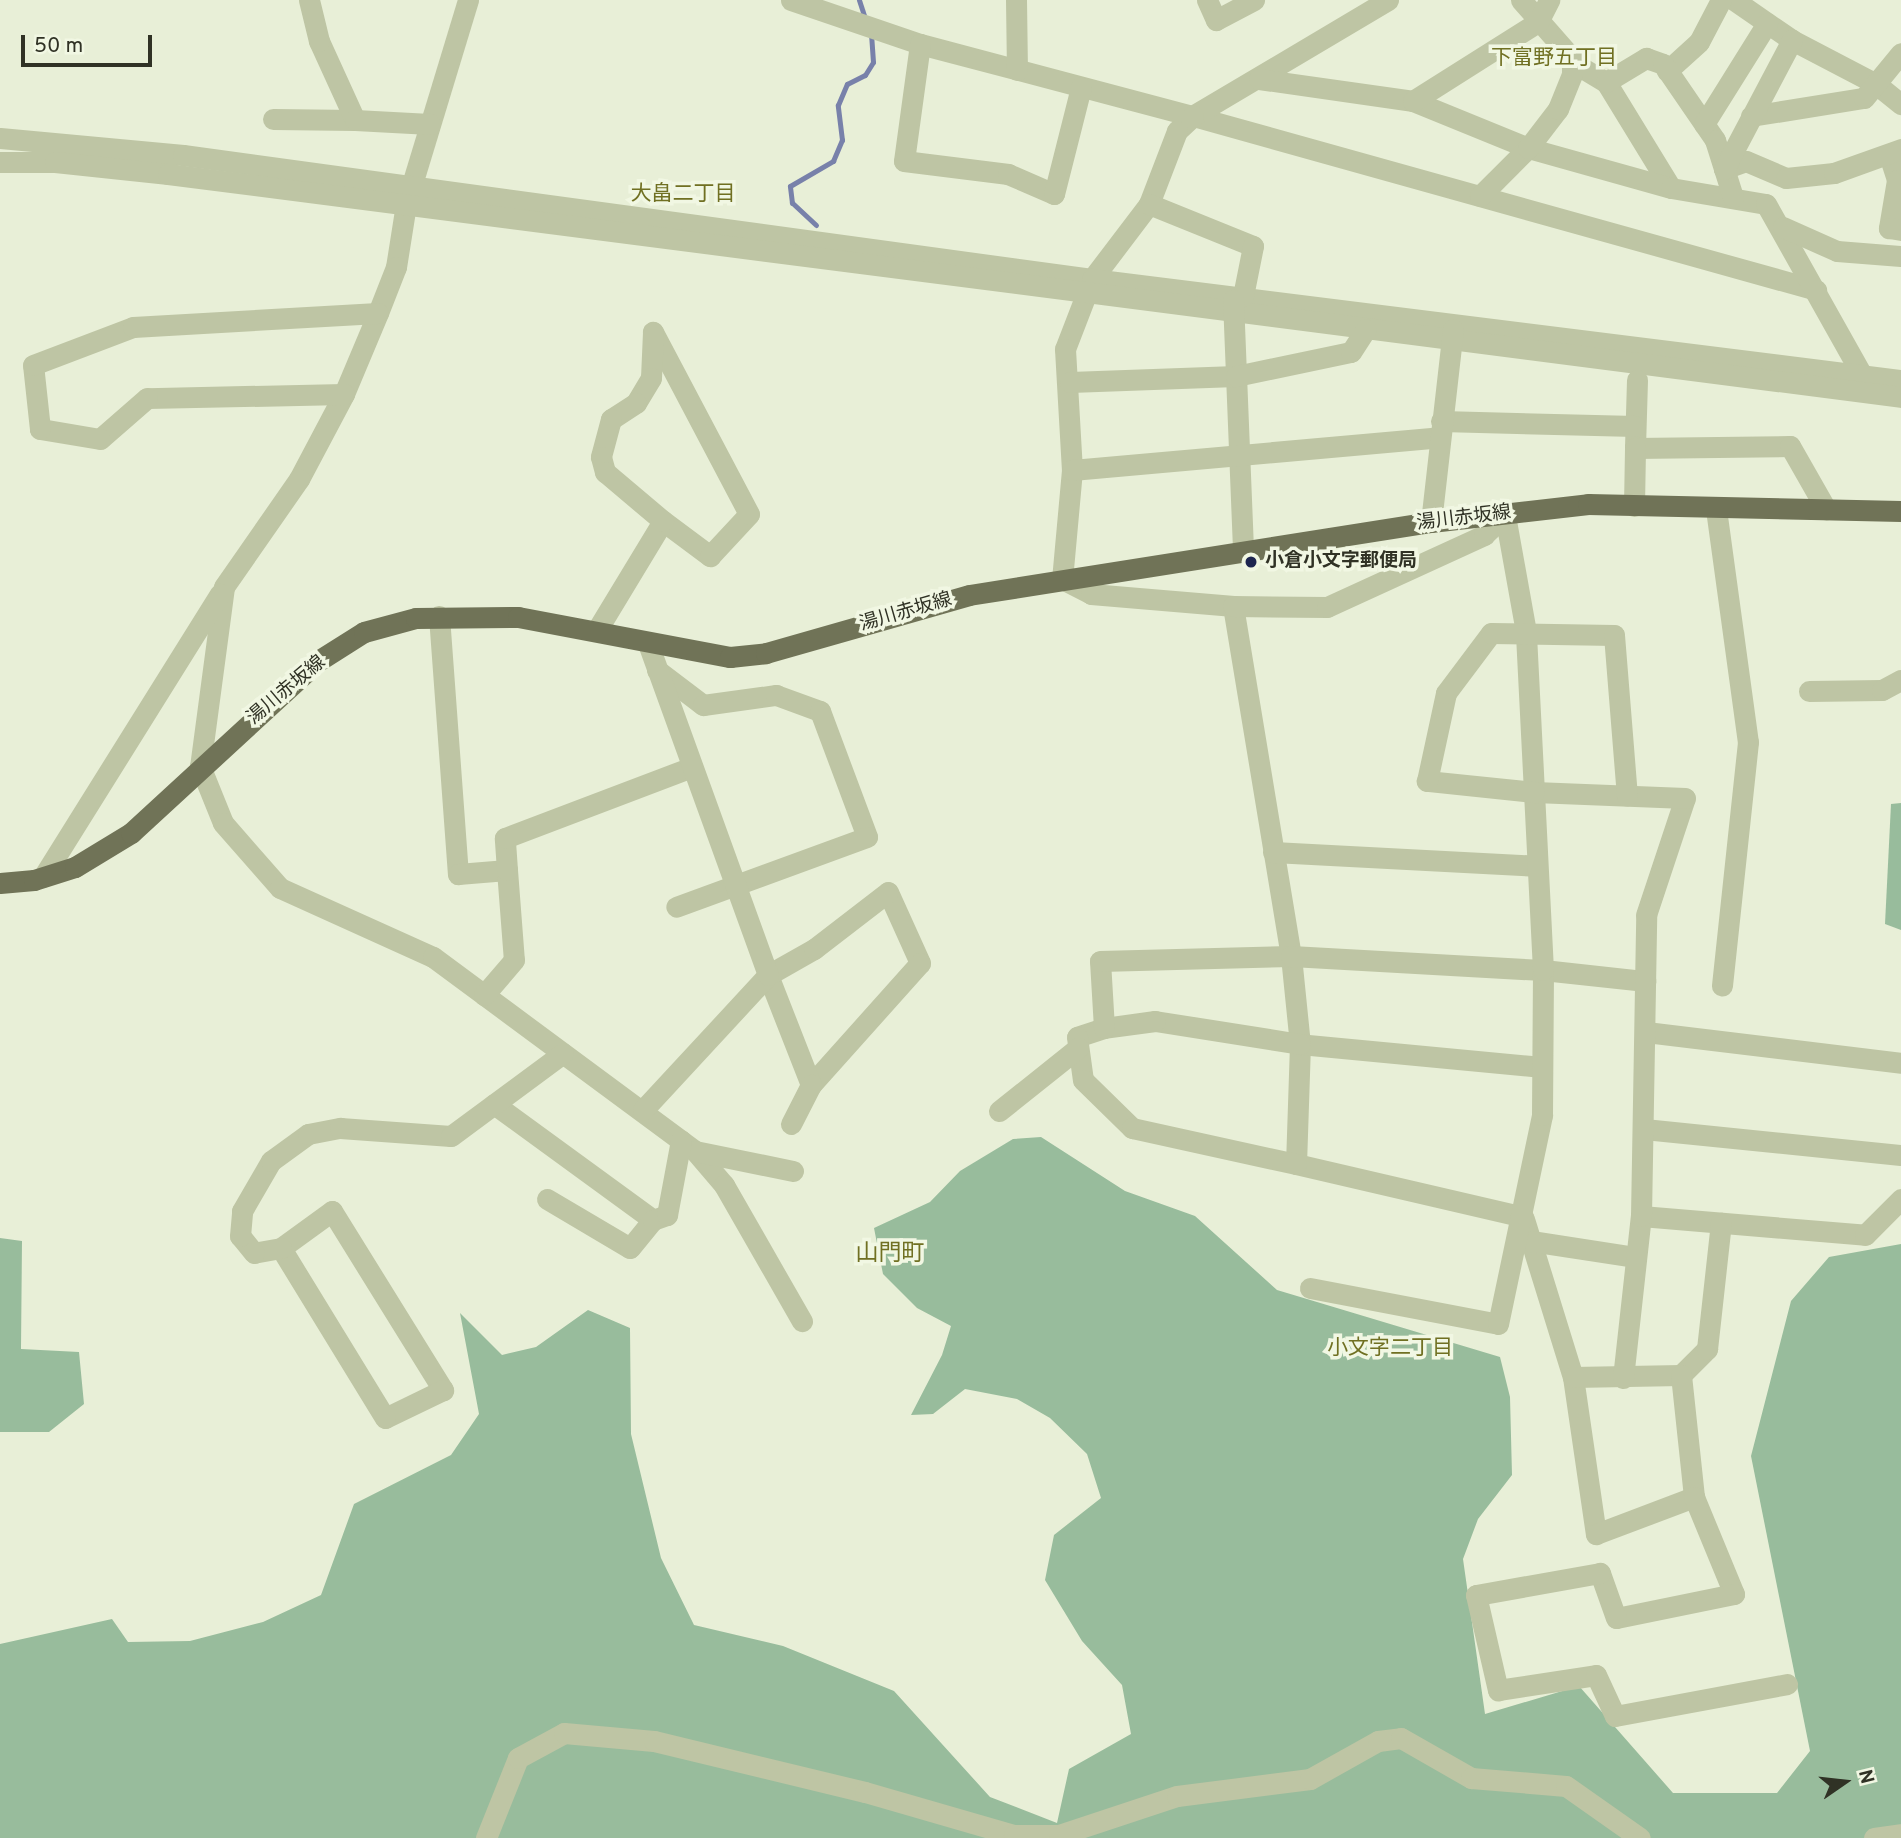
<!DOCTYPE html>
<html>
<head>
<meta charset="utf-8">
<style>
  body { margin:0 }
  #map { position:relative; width:1901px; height:1838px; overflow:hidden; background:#e8efd7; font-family:Overpass,"Noto Sans JP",sans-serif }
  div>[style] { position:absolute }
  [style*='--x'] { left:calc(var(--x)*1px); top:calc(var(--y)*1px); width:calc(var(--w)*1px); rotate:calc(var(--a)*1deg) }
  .green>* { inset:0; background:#98bc9c }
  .stream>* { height:5px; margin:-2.5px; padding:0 2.5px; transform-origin:2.5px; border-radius:2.5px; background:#7881aa }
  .minor>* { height:21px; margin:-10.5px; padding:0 10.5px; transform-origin:10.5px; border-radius:10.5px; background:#bec5a4 }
  .major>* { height:21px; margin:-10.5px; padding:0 10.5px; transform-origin:10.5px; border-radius:10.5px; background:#707357 }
  .dots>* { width:19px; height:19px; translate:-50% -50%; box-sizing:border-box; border:4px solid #f1f7e3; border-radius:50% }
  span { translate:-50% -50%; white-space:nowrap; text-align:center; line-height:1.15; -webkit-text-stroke:7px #f1f7e3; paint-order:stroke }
  .street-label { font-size:19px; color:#303225 }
  .poi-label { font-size:19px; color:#303225; font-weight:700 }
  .left { translate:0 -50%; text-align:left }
  .neighbourhood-label { font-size:21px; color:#707022 }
  .quarter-label { font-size:23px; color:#707022 }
  .north { position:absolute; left:1810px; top:1747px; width:70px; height:70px; -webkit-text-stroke:5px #f1f7e3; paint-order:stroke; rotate:76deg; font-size:19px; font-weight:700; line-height:28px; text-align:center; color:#303225 }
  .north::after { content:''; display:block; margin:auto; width:24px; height:32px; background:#303225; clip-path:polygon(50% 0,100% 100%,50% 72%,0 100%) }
  .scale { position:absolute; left:21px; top:35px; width:131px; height:32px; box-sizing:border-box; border:4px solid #303225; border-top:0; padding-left:9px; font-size:21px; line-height:24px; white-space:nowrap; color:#303225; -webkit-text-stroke:5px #f1f7e3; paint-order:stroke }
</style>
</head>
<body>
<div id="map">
  <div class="green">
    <i style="clip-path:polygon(1901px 803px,1901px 930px,1885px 924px,1891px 804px)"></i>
    <i style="clip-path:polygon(1041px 1137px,1125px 1191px,1195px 1216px,1277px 1290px,1500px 1357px,1510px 1397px,1512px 1475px,1478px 1519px,1463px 1559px,1485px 1714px,1579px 1686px,1673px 1793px,1777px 1793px,1810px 1751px,1751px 1456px,1791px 1301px,1829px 1257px,1901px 1244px,1901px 1838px,0 1838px,0 1644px,112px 1619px,128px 1642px,190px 1641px,263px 1622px,321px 1595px,354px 1504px,451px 1455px,479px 1414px,460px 1313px,502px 1355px,536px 1347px,588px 1310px,630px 1328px,631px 1434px,661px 1558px,694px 1625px,783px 1646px,894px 1691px,990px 1797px,1057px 1823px,1069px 1769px,1131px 1734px,1122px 1685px,1082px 1641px,1045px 1580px,1054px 1535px,1101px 1498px,1087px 1454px,1050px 1418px,1017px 1399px,965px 1389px,933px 1414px,911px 1415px,942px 1355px,951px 1326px,917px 1308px,883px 1274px,874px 1228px,930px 1202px,960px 1171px,1013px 1139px)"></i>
    <i style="clip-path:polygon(0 1238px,22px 1241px,21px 1349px,79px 1352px,84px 1404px,49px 1432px,0 1432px)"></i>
  </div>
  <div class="stream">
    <i style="--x:859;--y:0;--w:19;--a:72"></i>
    <i style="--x:816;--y:225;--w:33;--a:-137"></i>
    <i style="--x:792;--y:203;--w:17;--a:-97"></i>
    <i style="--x:790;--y:186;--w:50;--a:-30.2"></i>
    <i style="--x:833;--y:161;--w:23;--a:-67"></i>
    <i style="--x:842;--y:140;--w:35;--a:-97"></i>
    <i style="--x:838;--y:105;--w:23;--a:-67"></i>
    <i style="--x:847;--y:84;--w:20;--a:-27"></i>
    <i style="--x:865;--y:75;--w:15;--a:-58"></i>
    <i style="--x:873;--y:62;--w:28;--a:-94"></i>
  </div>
  <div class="minor">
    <i style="--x:468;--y:0;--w:213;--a:106.9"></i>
    <i style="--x:406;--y:204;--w:64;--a:99"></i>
    <i style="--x:396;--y:267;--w:49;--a:111.4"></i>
    <i style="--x:378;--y:313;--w:88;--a:112.8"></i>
    <i style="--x:344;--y:394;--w:96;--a:117.9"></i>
    <i style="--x:299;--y:479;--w:131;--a:124.8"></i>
    <i style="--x:224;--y:587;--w:181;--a:97.6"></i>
    <i style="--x:200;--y:766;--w:61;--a:68"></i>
    <i style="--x:223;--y:823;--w:86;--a:48.8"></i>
    <i style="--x:280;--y:888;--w:168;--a:24.3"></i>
    <i style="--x:433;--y:957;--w:326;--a:36.5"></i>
    <i style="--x:695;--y:1151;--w:45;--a:49.5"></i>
    <i style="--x:724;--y:1185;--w:157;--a:60.2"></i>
    <i style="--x:791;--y:0;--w:136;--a:18.8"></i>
    <i style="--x:920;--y:44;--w:282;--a:14.8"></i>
    <i style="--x:1193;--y:116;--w:647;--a:15.6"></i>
    <i style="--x:1016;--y:0;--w:70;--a:89.2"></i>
    <i style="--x:1207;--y:0;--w:22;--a:66"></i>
    <i style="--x:1216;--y:20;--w:43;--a:-27.8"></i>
    <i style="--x:1388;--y:0;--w:227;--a:149.3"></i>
    <i style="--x:1193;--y:116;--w:22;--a:137"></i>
    <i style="--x:1177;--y:131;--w:78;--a:111"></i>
    <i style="--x:1149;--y:204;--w:94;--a:127.2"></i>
    <i style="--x:1092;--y:279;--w:75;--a:111.1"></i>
    <i style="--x:1065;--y:349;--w:121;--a:86.7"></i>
    <i style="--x:1072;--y:470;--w:109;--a:95.2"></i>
    <i style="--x:1062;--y:579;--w:33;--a:27"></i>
    <i style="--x:1091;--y:594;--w:143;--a:4.8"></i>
    <i style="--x:1233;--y:606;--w:355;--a:80.6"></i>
    <i style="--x:1291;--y:956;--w:88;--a:84.2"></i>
    <i style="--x:1300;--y:1044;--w:120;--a:91.9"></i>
    <i style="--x:1296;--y:1164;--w:233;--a:13.1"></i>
    <i style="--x:1521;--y:0;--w:88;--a:48.7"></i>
    <i style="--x:1579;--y:66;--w:31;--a:31"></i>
    <i style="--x:1606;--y:82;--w:124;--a:58.5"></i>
    <i style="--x:1734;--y:0;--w:70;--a:34.6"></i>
    <i style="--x:1792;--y:40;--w:95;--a:27.6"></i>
    <i style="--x:1876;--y:84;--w:32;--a:39"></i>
    <i style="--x:920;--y:44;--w:118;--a:97.8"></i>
    <i style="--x:904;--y:161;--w:105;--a:7.1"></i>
    <i style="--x:1008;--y:174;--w:50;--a:23.5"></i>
    <i style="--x:1054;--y:194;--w:110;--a:-75.8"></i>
    <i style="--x:1667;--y:71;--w:43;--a:-42.2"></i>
    <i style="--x:1699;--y:42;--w:47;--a:-62.4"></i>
    <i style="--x:1259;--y:79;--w:156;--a:8.1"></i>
    <i style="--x:1413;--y:101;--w:124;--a:22.2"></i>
    <i style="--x:1528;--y:148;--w:148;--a:15.6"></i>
    <i style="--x:1671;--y:188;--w:96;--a:9.6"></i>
    <i style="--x:1766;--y:204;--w:196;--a:60.7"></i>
    <i style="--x:1606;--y:82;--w:47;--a:-31"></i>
    <i style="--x:1646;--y:58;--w:18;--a:19"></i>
    <i style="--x:1663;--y:64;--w:92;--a:55.6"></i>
    <i style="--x:1715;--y:140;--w:60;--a:72.5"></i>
    <i style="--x:1413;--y:101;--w:148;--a:-32.3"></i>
    <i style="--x:1538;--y:22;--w:25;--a:-63"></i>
    <i style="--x:1751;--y:116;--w:114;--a:-9.1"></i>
    <i style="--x:1864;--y:98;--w:58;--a:-50.6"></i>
    <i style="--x:273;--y:119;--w:82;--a:0.7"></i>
    <i style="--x:355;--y:120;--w:87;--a:-114.5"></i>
    <i style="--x:319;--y:41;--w:42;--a:-103.7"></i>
    <i style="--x:355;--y:120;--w:75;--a:3.1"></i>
    <i style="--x:1704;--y:124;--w:119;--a:-58"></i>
    <i style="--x:0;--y:138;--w:184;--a:5.3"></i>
    <i style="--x:183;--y:155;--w:917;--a:7.77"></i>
    <i style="--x:1092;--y:279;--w:815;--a:7.12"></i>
    <i style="--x:1889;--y:155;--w:26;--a:72"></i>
    <i style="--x:1897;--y:180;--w:49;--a:99.5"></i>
    <i style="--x:1889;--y:228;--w:12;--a:9"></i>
    <i style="--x:0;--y:162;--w:55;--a:0"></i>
    <i style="--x:55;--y:162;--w:114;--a:6.1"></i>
    <i style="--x:168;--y:174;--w:1747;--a:7.33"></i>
    <i style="--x:1724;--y:169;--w:23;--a:-20"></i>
    <i style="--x:1746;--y:161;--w:43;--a:23"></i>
    <i style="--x:1786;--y:178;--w:48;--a:-5.9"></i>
    <i style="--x:1834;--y:173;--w:71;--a:-19.7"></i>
    <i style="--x:1724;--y:169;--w:146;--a:-62.2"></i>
    <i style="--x:1480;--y:196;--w:68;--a:-45"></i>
    <i style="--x:1528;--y:148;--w:49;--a:-52.4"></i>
    <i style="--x:1558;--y:109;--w:38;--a:-68"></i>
    <i style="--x:1572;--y:74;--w:16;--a:-90"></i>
    <i style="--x:1149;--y:204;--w:112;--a:22"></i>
    <i style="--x:1253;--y:246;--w:51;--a:101.3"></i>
    <i style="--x:1783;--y:227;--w:59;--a:24"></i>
    <i style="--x:1837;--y:251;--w:64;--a:4.5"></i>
    <i style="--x:1233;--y:300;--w:252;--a:87.7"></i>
    <i style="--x:1637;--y:380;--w:68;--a:91.7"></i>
    <i style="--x:1635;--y:448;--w:155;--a:-0.7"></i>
    <i style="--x:1790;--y:446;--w:73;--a:60.3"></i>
    <i style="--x:1070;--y:382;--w:166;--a:-2.1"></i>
    <i style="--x:1236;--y:376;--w:117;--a:-11.8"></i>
    <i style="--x:1351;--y:352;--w:27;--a:-57"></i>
    <i style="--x:344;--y:394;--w:197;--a:178.8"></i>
    <i style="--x:147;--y:398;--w:62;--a:138.9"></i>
    <i style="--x:100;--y:439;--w:61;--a:-170.5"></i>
    <i style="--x:40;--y:429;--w:64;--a:-96.2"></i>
    <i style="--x:33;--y:365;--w:107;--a:-20.8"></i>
    <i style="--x:133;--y:327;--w:245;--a:-3.3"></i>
    <i style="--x:1441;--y:421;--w:194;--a:1.5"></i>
    <i style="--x:1072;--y:470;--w:369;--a:-5.1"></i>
    <i style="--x:1634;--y:506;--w:58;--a:-89"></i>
    <i style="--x:1716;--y:509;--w:235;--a:82.2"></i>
    <i style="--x:1748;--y:742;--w:245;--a:96.1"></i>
    <i style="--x:1431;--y:522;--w:194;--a:-83.5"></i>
    <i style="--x:1233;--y:606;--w:94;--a:0.6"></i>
    <i style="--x:1327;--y:607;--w:173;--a:-24.6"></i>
    <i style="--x:1484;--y:535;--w:29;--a:-44"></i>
    <i style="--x:439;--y:616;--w:259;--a:85.8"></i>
    <i style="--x:458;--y:874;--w:49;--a:-4.7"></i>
    <i style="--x:507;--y:870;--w:90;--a:85.6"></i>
    <i style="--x:514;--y:960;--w:46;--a:130.6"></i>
    <i style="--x:597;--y:630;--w:127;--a:-58.8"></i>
    <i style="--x:663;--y:521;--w:59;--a:36.7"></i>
    <i style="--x:710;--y:556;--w:57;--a:-47.1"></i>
    <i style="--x:749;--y:514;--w:206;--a:-117.8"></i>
    <i style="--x:653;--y:332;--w:46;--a:92.5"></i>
    <i style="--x:651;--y:378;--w:29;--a:121"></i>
    <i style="--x:636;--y:403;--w:30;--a:147"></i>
    <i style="--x:611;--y:419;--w:39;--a:105"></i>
    <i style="--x:601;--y:457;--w:16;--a:75"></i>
    <i style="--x:605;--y:472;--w:76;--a:40.2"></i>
    <i style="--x:657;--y:670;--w:58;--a:37.3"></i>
    <i style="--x:703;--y:705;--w:74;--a:-7.8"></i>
    <i style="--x:776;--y:695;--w:47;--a:20"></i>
    <i style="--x:820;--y:711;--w:134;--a:69.5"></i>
    <i style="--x:867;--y:837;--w:203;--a:159.9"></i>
    <i style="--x:1809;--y:691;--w:73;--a:-0.8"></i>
    <i style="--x:1882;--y:690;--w:21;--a:-28"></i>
    <i style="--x:1273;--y:852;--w:264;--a:3"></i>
    <i style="--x:507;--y:870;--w:32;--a:-94"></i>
    <i style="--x:505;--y:838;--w:200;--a:-20.8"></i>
    <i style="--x:43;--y:877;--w:334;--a:-58"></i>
    <i style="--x:888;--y:892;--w:78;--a:65.7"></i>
    <i style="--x:920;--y:963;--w:164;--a:131.8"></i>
    <i style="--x:811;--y:1085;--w:118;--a:-111.4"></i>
    <i style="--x:768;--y:975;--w:53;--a:-29.5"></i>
    <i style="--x:814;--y:949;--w:93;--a:-37.6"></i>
    <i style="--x:1104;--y:1028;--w:28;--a:162"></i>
    <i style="--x:1077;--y:1037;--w:43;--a:82.1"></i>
    <i style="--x:1083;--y:1080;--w:69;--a:44.4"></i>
    <i style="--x:1132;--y:1128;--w:168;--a:12.4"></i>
    <i style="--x:1646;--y:1032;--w:257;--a:6.9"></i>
    <i style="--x:1542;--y:1067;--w:243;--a:-174.6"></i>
    <i style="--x:1300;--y:1044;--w:147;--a:-171"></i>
    <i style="--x:1155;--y:1021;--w:51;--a:172.2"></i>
    <i style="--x:1104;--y:1028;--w:67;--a:-93.4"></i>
    <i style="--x:1100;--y:961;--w:191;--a:-1.5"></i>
    <i style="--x:1291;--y:956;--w:252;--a:3.2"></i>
    <i style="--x:1543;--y:970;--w:103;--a:6.2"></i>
    <i style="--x:494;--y:1104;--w:197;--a:36.1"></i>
    <i style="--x:643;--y:1110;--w:184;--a:-47.2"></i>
    <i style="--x:768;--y:975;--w:352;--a:-109.9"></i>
    <i style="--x:999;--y:1111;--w:101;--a:-38.6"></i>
    <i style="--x:791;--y:1124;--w:44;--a:-62.9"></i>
    <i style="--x:1644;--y:1129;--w:258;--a:5.8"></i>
    <i style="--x:695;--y:1151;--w:100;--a:11.5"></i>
    <i style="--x:547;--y:1199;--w:96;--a:30.6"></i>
    <i style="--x:630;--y:1248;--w:36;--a:-51"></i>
    <i style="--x:653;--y:1220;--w:15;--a:-20"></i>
    <i style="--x:667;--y:1215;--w:76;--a:-79.4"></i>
    <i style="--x:332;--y:1211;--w:211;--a:58.2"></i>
    <i style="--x:443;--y:1390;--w:64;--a:154.2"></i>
    <i style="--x:385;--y:1418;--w:199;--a:-121.5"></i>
    <i style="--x:281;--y:1248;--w:63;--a:-36"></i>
    <i style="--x:1641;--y:1216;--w:225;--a:4.8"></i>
    <i style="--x:1865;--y:1235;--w:51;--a:-45"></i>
    <i style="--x:1524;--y:1219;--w:165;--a:72.8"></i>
    <i style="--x:1573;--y:1377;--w:159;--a:81.7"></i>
    <i style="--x:1596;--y:1534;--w:105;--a:-20.7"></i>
    <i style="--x:1531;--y:1241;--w:106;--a:8.7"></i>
    <i style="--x:281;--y:1248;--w:27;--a:170"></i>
    <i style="--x:254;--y:1253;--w:22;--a:-129"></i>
    <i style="--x:240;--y:1236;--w:25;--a:-85"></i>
    <i style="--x:242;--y:1211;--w:58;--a:-59.9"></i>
    <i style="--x:271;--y:1161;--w:46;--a:-36.1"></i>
    <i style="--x:308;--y:1134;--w:33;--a:-11"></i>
    <i style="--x:340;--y:1128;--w:111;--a:4.1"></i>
    <i style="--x:451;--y:1136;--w:139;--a:-36.5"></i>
    <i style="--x:1310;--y:1288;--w:191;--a:10.8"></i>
    <i style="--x:1498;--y:1324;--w:214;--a:-78.1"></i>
    <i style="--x:1542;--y:1115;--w:145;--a:-89.6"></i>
    <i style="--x:1543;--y:970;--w:338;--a:-92.9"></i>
    <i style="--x:1526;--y:632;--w:119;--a:-100.2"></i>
    <i style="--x:1681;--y:1375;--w:37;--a:-45"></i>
    <i style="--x:1707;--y:1349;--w:127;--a:-83.7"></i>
    <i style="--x:1573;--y:1377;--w:108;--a:-1.1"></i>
    <i style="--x:1681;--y:1375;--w:123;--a:83.9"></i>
    <i style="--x:1694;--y:1497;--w:105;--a:67.6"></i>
    <i style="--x:1734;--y:1594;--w:120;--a:168.5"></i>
    <i style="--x:1616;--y:1618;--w:48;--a:-109.6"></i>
    <i style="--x:1600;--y:1573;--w:126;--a:169.9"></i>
    <i style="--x:1476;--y:1595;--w:98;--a:77"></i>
    <i style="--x:1498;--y:1690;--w:99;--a:-8.7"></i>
    <i style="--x:1596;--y:1675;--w:45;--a:65.1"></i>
    <i style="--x:1615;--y:1716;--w:175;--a:-10.5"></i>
    <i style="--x:1623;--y:1378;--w:163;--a:-83.7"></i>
    <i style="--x:1641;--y:1216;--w:301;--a:-89"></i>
    <i style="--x:1646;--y:915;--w:123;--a:-71.6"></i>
    <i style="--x:1685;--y:798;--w:151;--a:-177.7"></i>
    <i style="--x:1534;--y:792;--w:108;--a:-174.1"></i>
    <i style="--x:1427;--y:781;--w:90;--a:-77.8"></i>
    <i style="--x:1446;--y:693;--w:75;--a:-53.1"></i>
    <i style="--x:1491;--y:633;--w:123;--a:0.9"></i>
    <i style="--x:1614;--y:635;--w:161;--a:85.4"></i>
    <i style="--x:486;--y:1838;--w:86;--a:-68.2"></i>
    <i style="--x:518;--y:1758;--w:52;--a:-28.5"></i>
    <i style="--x:564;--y:1733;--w:90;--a:5.1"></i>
    <i style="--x:654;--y:1741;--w:217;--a:13.6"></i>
    <i style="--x:865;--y:1792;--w:155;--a:16.1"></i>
    <i style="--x:1014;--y:1835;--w:45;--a:0"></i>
    <i style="--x:1059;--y:1835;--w:124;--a:-18.3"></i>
    <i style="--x:1177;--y:1796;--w:134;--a:-7.3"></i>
    <i style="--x:1310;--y:1779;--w:78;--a:-29.2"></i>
    <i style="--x:1378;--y:1741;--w:23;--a:-7"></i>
    <i style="--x:1401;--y:1738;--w:81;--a:29.7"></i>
    <i style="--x:1471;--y:1778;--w:95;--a:4.8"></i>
    <i style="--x:1566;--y:1786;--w:90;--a:35.1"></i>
    <i style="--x:1874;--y:1838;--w:27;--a:-8"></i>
  </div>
  <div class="major">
    <i style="--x:0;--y:883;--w:34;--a:-5"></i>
    <i style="--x:34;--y:880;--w:43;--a:-17.6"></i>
    <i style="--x:75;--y:867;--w:66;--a:-31.3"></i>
    <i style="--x:131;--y:833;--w:254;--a:-42.6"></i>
    <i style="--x:318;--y:661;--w:54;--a:-32.2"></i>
    <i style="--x:364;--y:632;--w:54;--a:-15.1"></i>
    <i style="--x:416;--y:618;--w:102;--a:-0.6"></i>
    <i style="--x:518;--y:617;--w:216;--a:10.7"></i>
    <i style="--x:730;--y:657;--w:36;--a:-6"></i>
    <i style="--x:766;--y:653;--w:211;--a:-15.9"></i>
    <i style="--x:969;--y:595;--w:468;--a:-9"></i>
    <i style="--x:1431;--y:522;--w:158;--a:-6.5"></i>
    <i style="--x:1588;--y:504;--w:313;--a:1.3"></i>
  </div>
  <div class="dots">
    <i style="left:1251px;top:562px;background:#1e2650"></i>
  </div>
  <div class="street-label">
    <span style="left:1464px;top:519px;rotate:-7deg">湯川赤坂線</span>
    <span style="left:906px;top:613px;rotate:-16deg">湯川赤坂線</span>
    <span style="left:287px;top:691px;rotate:-40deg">湯川赤坂線</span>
  </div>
  <div class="poi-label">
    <span class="left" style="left:1265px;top:562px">小倉小文字郵便局</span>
  </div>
  <div class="neighbourhood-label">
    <span style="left:1554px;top:59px">下富野五丁目</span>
    <span style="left:683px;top:195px">大畠二丁目</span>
    <span style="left:1390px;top:1349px">小文字二丁目</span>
  </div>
  <div class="quarter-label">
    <span style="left:890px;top:1255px">山門町</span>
  </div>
  <div class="north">N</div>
  <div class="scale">50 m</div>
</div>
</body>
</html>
